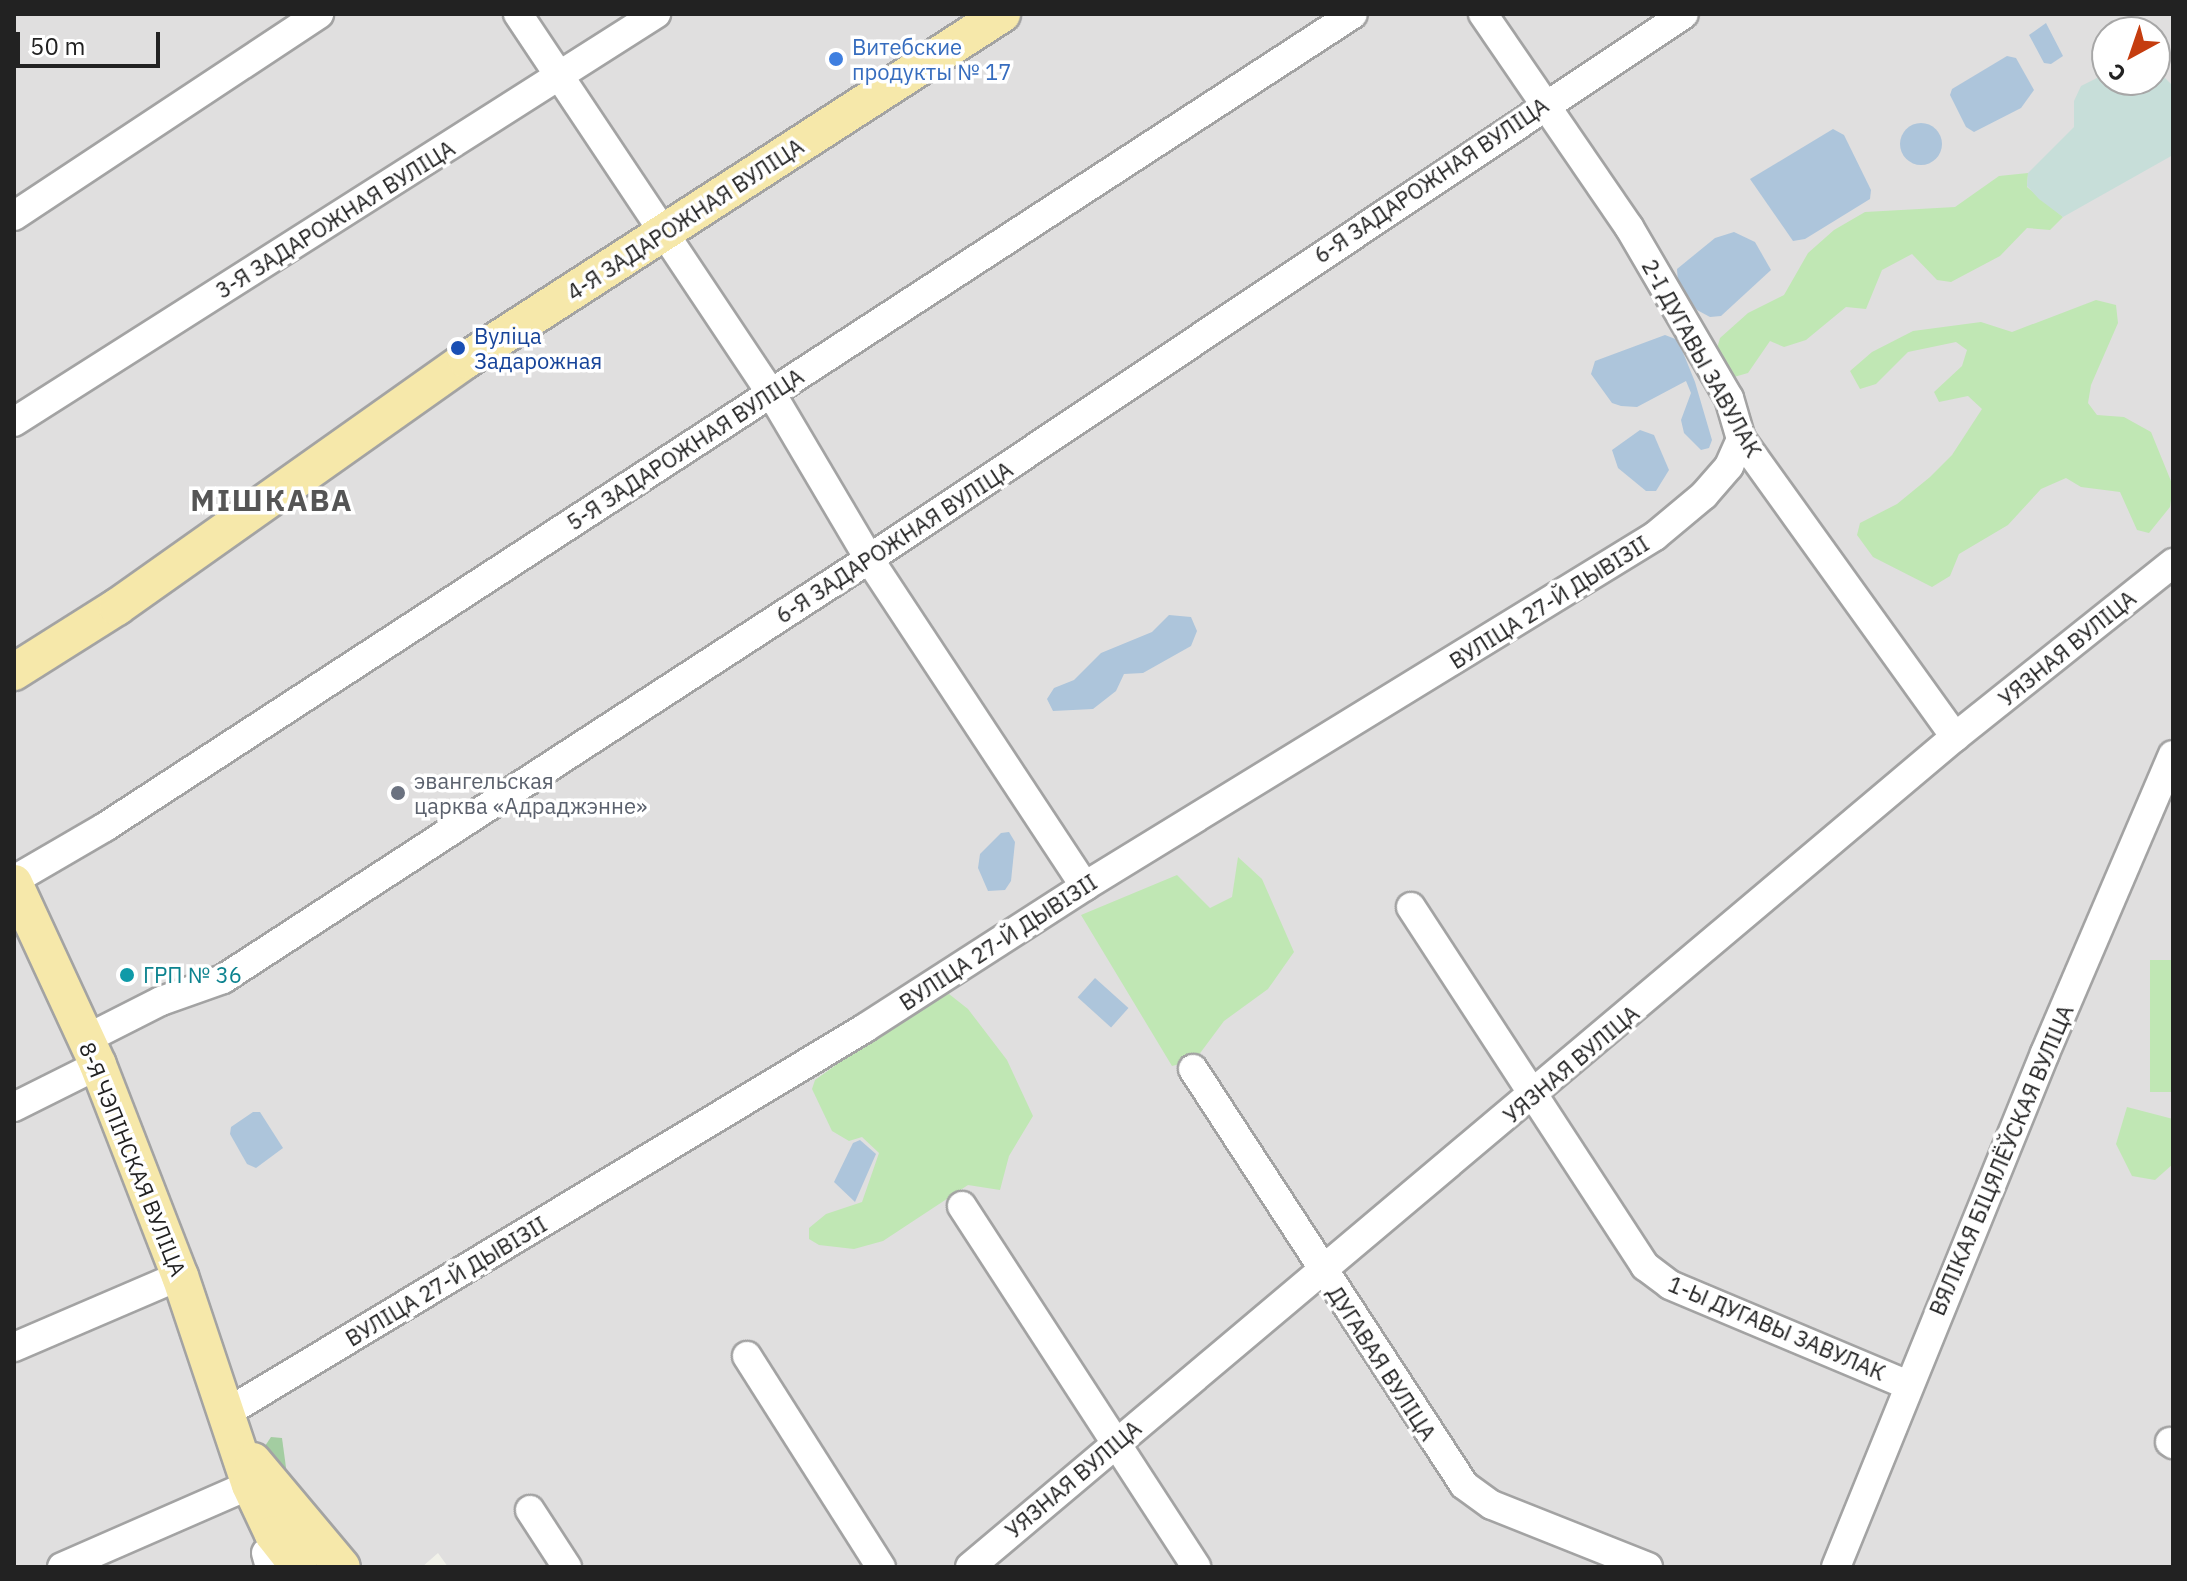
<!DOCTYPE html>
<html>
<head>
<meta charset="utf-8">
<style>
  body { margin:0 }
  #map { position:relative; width:2187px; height:1581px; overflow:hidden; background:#f1f1e9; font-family:"IBM Plex Sans",sans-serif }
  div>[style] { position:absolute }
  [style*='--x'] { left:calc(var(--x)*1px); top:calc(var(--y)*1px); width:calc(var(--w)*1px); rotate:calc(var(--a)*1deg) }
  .residential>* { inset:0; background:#e0dfdf }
  .grass>* { inset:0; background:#c0e7b4; transform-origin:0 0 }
  .forest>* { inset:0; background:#a3cda1 }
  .wetland>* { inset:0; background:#c7ded9 }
  .water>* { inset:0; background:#adc5db; transform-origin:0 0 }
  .round { border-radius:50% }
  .roads { filter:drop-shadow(2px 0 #a3a3a3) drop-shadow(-2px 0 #a3a3a3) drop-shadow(0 2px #a3a3a3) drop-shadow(0 -2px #a3a3a3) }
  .minor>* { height:28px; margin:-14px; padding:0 14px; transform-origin:14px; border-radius:14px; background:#fff }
  .major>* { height:36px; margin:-18px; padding:0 18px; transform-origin:18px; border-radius:18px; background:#f6e8aa }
  .dots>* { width:22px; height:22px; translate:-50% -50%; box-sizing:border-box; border:4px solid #fff; border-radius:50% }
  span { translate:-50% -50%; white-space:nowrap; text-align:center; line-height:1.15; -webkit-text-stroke:7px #fff; paint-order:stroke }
  .shop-label { font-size:22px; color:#366cbe }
  .left { translate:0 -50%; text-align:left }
  .street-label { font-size:22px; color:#222 }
  .transit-label { font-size:22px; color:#164399 }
  .worship-label { font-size:22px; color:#5b616d }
  .culture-label { font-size:22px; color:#0d838f }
  .district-label { font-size:30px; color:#555; font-weight:700; letter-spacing:2px }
  .frame { position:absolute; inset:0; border:16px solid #222; pointer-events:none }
  .north { position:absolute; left:2091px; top:16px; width:80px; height:80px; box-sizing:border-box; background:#fff; border:2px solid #a7a7a7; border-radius:50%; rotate:220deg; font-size:22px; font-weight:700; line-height:32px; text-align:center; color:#222 }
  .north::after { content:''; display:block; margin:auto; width:28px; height:36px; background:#c53d0f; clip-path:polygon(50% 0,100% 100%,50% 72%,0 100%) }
  .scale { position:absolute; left:16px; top:32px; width:144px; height:36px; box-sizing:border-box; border:4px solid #222; border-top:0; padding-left:10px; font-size:24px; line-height:28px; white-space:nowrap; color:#222; -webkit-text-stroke:6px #fff; paint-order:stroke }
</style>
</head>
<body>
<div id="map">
  <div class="residential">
    <i style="clip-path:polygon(evenodd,14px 14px,2173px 14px,2173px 1567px,448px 1567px,438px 1553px,422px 1567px,14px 1567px,14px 14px,2107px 32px,2155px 32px,2155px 80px,2107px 80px,2107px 32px)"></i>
  </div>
  <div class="grass">
    <i style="clip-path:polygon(2028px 173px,2027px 187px,2063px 217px,2050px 230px,2027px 228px,2000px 256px,1951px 282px,1937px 280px,1912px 254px,1882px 270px,1866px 309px,1846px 307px,1806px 340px,1784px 347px,1770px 341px,1748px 373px,1734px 377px,1723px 367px,1716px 352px,1720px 338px,1748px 313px,1784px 295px,1808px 253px,1834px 230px,1865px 212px,1955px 207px,1999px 176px)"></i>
    <i style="clip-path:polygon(2096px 300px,2116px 305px,2118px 323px,2091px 385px,2088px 403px,2097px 415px,2124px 417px,2151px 432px,2173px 486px,2170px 507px,2149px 533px,2137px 530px,2120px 492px,2081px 487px,2066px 478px,2041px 489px,2008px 525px,1959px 554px,1950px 576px,1932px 587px,1873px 557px,1857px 535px,1860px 523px,1897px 504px,1930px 477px,1952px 455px,1982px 409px,1968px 396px,1939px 402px,1934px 392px,1962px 366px,1967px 350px,1956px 342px,1908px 352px,1876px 384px,1860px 389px,1850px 371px,1872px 352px,1913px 331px,1981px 322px,2012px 332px)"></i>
    <i style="clip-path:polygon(1238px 857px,1262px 879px,1294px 952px,1268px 989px,1224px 1021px,1195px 1060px,1172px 1066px,1081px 915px,1177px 875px,1210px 908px,1232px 897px)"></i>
    <i style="left:2173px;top:960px;width:132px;height:23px;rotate:90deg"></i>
    <i style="clip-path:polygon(949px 994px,968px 1009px,1007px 1060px,1033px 1116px,1009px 1156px,1000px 1190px,968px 1185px,883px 1241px,854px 1249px,819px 1245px,809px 1239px,809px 1228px,826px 1214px,862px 1202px,879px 1153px,862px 1137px,849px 1141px,832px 1131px,812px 1089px,815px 1080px,911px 1011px)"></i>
    <i style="clip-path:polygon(2127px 1107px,2173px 1119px,2173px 1164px,2155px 1180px,2132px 1176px,2116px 1144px)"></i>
  </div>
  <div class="forest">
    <i style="clip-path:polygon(271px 1437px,282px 1438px,287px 1475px,263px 1449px)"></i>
  </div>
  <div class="wetland">
    <i style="clip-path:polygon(2155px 68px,2173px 86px,2173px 155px,2063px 217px,2039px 199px,2027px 186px,2028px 173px,2074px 127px,2074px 101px,2081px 86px,2107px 73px,2107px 80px,2155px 80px)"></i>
  </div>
  <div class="water">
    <i style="clip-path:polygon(2046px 23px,2063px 56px,2051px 64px,2044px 63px,2029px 35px)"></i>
    <i style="clip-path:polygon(2007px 56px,2016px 58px,2034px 90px,2021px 108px,1974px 132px,1966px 127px,1950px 95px,1952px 89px)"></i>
    <i class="round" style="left:1900px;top:123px;width:42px;height:42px"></i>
    <i style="clip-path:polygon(1833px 129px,1844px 135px,1871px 190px,1870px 199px,1805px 239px,1793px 241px,1750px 179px)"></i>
    <i style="clip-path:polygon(1734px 232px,1755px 242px,1771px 270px,1721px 316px,1710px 317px,1697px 310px,1678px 283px,1677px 269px,1715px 238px)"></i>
    <i style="clip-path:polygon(1665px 335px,1678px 340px,1695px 382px,1712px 440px,1709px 448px,1701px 450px,1684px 433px,1681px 420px,1691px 393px,1686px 381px,1637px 407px,1621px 406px,1612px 403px,1591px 374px,1595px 361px)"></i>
    <i style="clip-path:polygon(1640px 430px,1654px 435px,1669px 470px,1656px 491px,1646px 491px,1618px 468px,1612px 450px)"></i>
    <i style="clip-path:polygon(1169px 615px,1191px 617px,1197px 631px,1191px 646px,1143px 673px,1124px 674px,1116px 691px,1093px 709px,1053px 711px,1047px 699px,1054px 688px,1074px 680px,1101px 653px,1152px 632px)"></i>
    <i style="clip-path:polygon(1009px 832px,1015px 842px,1011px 881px,1005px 890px,988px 891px,978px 868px,980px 854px,1001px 833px)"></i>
    <i style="left:1095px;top:978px;width:45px;height:26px;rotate:42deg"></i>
    <i style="clip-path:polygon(253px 1112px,260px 1112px,283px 1148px,256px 1168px,247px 1164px,230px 1134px,231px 1127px)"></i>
    <i style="clip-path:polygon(860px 1140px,876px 1154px,855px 1202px,834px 1182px,853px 1143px)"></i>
  </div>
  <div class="roads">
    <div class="minor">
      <i style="--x:518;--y:14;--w:456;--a:56.3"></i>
      <i style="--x:771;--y:393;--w:193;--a:59.4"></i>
      <i style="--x:869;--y:559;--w:392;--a:56.6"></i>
      <i style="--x:1483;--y:14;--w:258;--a:55.6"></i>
      <i style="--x:1629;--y:227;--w:198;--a:59.7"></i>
      <i style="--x:1729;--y:398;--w:43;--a:73.7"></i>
      <i style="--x:1741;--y:439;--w:367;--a:54.3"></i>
      <i style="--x:14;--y:216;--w:366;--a:-33.5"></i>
      <i style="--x:14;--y:422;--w:761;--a:-32.44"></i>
      <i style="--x:14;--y:880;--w:105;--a:-30.2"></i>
      <i style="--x:105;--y:827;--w:1489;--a:-33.08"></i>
      <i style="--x:1411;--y:907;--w:429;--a:56.9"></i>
      <i style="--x:1645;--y:1266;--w:31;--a:37"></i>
      <i style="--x:1670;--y:1285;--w:258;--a:22.8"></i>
      <i style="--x:86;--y:1039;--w:84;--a:-26.9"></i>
      <i style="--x:161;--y:1001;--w:66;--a:-19.5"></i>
      <i style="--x:223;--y:979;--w:771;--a:-33.03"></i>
      <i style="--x:869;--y:559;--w:980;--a:-33.77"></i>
      <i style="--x:1193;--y:1069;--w:496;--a:56.9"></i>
      <i style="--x:1464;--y:1485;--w:34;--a:36"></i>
      <i style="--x:1492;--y:1505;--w:168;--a:21.7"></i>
      <i style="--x:14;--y:1107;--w:94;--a:-26.6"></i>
      <i style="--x:962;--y:1206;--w:430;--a:57"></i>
      <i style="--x:14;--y:1347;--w:181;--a:-23.2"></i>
      <i style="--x:747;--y:1356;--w:250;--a:57.6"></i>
      <i style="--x:226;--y:1413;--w:746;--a:-31.07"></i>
      <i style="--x:865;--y:1028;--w:262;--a:-32.8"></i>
      <i style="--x:1085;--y:886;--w:669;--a:-31.55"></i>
      <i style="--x:1655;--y:536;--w:64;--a:-39.9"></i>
      <i style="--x:1704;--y:495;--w:38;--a:-49"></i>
      <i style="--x:1729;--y:466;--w:30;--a:-66"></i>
      <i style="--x:2170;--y:1442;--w:4;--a:34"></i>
      <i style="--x:530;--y:1510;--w:68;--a:57"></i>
      <i style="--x:266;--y:1553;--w:15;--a:74"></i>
      <i style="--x:62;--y:1567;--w:205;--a:-23.6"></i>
      <i style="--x:970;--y:1567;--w:1288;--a:-40.12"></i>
      <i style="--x:1955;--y:737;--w:279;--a:-38.6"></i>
      <i style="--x:1836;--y:1567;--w:555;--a:-67.87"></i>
      <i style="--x:2045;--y:1053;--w:324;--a:-66.8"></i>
    </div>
    <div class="major">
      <i style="--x:14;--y:672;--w:122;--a:-32.3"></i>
      <i style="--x:117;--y:607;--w:428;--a:-35.3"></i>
      <i style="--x:466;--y:360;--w:638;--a:-32.84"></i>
      <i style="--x:14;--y:883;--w:200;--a:65.2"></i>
      <i style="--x:98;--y:1065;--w:226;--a:68.8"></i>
      <i style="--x:180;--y:1276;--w:220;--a:71.5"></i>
      <i style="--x:250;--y:1485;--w:54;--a:64.9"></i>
      <i style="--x:273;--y:1534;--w:42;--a:51.8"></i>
      <i style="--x:253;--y:1461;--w:138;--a:50"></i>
    </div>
  </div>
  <div class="dots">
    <i style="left:836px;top:59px;background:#3f7fe0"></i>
    <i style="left:458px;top:348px;background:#1a4fb4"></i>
    <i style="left:398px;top:793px;background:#6b7280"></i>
    <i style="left:127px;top:975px;background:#0f9aa8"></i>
  </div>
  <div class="shop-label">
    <span class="left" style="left:852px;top:59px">Витебские<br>продукты № 17</span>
  </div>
  <div class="street-label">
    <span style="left:1431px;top:180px;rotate:-34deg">6-Я ЗАДАРОЖНАЯ ВУЛІЦА</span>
    <span style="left:335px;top:219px;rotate:-32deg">3-Я ЗАДАРОЖНАЯ ВУЛІЦА</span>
    <span style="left:685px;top:219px;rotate:-33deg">4-Я ЗАДАРОЖНАЯ ВУЛІЦА</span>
    <span style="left:1702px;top:358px;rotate:61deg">2-І ДУГАВЫ ЗАВУЛАК</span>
    <span style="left:685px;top:449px;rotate:-33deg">5-Я ЗАДАРОЖНАЯ ВУЛІЦА</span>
    <span style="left:894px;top:542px;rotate:-33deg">6-Я ЗАДАРОЖНАЯ ВУЛІЦА</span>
    <span style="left:1549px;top:602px;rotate:-32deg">ВУЛІЦА 27-Й ДЫВІЗІІ</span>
    <span style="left:2067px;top:648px;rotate:-39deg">УЯЗНАЯ ВУЛІЦА</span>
    <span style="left:998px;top:942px;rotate:-33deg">ВУЛІЦА 27-Й ДЫВІЗІІ</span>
    <span style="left:1571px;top:1064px;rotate:-40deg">УЯЗНАЯ ВУЛІЦА</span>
    <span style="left:133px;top:1159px;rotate:68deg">8-Я ЧЭПІНСКАЯ ВУЛІЦА</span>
    <span style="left:2001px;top:1160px;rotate:-67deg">ВЯЛІКАЯ БІЦЯЛЁЎСКАЯ ВУЛІЦА</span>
    <span style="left:446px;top:1281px;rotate:-31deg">ВУЛІЦА 27-Й ДЫВІЗІІ</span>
    <span style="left:1777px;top:1328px;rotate:23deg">1-Ы ДУГАВЫ ЗАВУЛАК</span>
    <span style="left:1382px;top:1363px;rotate:57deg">ДУГАВАЯ ВУЛІЦА</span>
    <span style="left:1073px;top:1479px;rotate:-40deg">УЯЗНАЯ ВУЛІЦА</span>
  </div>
  <div class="transit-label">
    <span class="left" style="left:474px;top:348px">Вуліца<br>Задарожная</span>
  </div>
  <div class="worship-label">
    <span class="left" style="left:414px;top:793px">эвангельская<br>царква «Адраджэнне»</span>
  </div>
  <div class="culture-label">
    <span class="left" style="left:143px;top:975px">ГРП № 36</span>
  </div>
  <div class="district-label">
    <span style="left:272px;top:500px">МІШКАВА</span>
  </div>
  <div class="frame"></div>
  <div class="north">С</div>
  <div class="scale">50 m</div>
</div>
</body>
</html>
